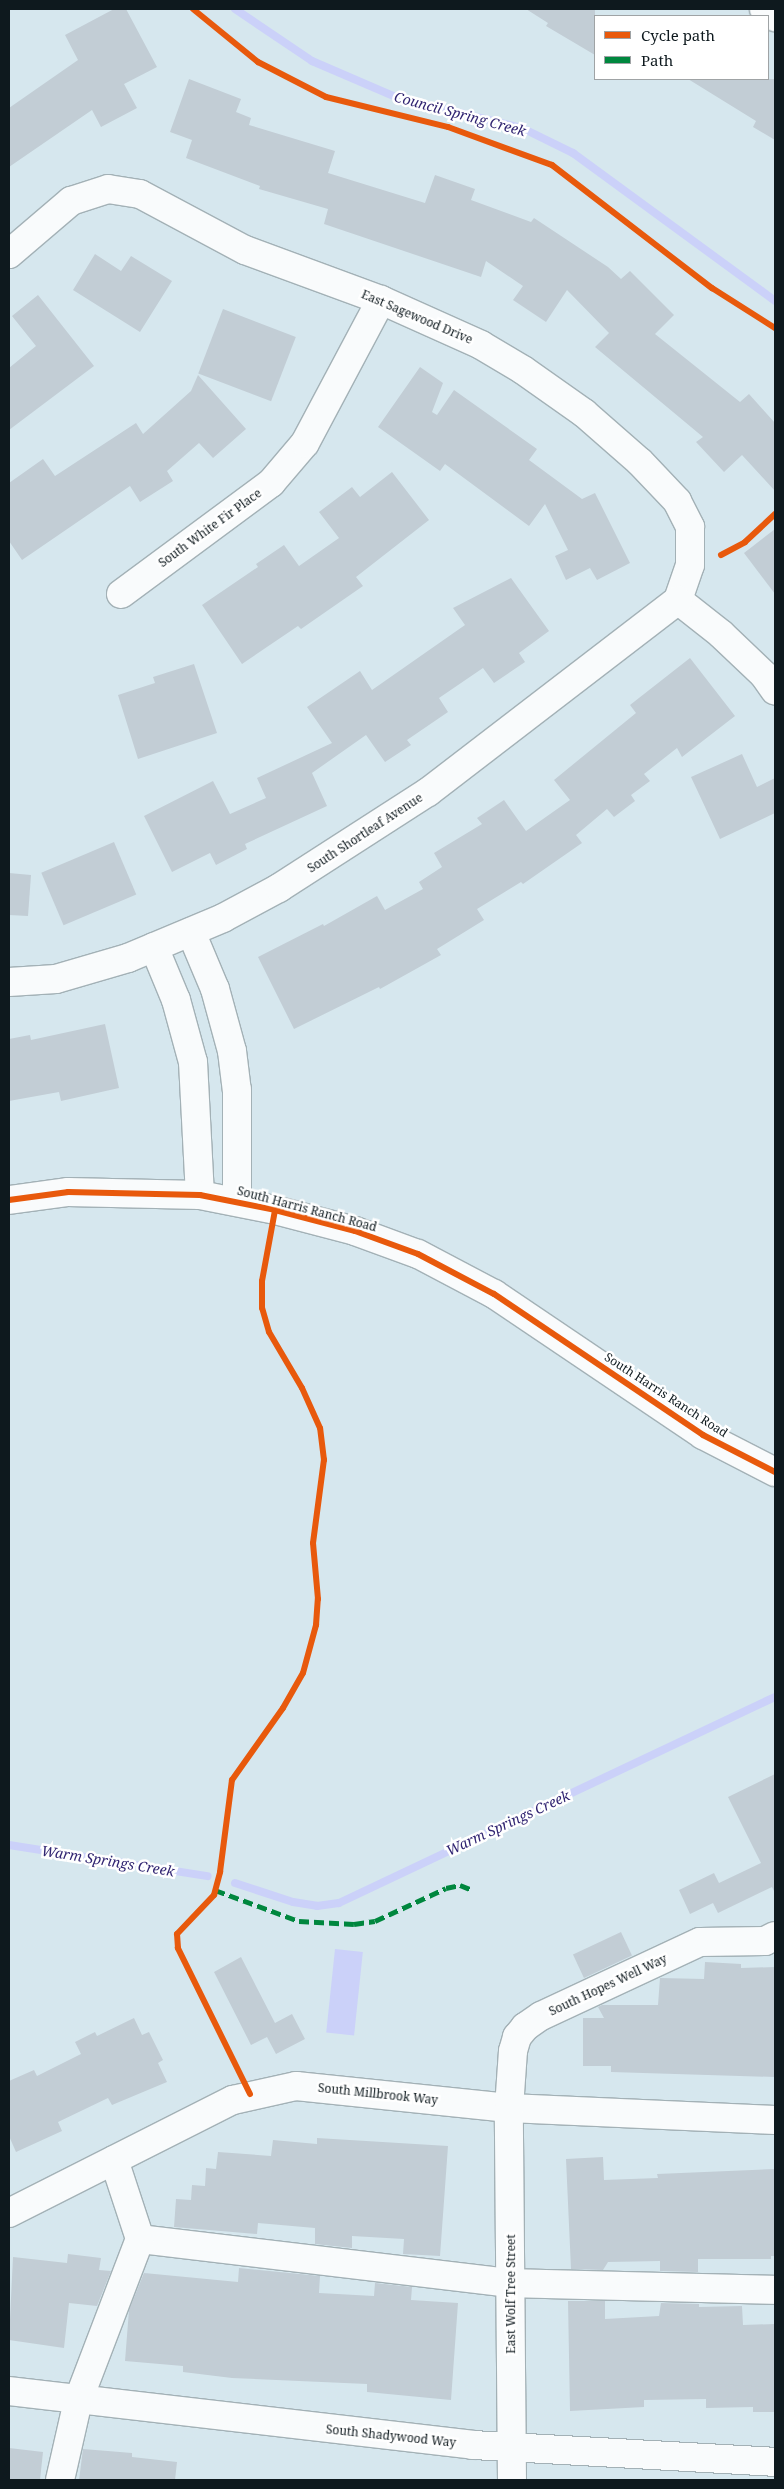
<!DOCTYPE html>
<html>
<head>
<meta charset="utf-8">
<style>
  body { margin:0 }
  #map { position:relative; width:784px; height:2489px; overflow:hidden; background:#d6e7ee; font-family:"Noto Serif",serif }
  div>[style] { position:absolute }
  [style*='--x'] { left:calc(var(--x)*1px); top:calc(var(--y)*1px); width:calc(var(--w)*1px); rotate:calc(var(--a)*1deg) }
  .water>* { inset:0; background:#cbd1f9; transform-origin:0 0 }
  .stream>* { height:8px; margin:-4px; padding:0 4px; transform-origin:4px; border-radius:4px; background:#cbd1f9 }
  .building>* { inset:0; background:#c2cdd5; transform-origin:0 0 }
  .roads { filter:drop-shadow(1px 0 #a3b1b6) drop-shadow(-1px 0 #a3b1b6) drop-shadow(0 1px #a3b1b6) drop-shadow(0 -1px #a3b1b6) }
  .minor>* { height:28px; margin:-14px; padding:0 14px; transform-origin:14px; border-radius:14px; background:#f9fbfc }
  .quiet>* { height:5px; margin-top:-2.5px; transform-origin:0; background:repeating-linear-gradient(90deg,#00873e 0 10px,transparent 0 15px) }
  .cycleway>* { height:6px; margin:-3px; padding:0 3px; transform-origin:3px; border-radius:3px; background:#e8590c }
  span { translate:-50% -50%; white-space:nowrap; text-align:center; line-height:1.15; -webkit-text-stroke:5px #fff; paint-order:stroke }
  .street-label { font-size:12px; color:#0e191e }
  .water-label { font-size:14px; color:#312572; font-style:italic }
  .frame { position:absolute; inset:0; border:10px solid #0e191e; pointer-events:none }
  .legend { position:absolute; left:594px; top:15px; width:175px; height:65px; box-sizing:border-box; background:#fff; border:1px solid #9fa3a5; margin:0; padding:6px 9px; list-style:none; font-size:15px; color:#0e191e }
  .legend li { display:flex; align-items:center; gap:10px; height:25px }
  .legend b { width:25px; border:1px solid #9fa3a5 }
</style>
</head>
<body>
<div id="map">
  <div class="water">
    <i style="left:335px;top:1949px;width:28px;height:84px;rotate:6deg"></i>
  </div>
  <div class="stream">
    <i style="--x:235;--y:9;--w:93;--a:34"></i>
    <i style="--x:312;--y:61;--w:94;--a:23.3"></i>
    <i style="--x:398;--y:98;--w:128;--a:13.6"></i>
    <i style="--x:522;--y:128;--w:57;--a:26.1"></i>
    <i style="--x:573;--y:153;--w:250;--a:36.2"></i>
    <i style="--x:9;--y:1845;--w:201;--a:8.9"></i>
    <i style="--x:235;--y:1883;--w:61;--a:18.1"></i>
    <i style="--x:293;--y:1902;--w:24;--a:9"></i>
    <i style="--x:317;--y:1906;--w:22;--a:-8"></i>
    <i style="--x:339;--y:1903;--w:482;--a:-25.3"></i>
  </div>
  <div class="building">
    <i style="clip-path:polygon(114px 9px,126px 9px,157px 67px,124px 84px,137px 108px,101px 127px,92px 110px,9px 167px,9px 108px,78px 60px,65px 35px)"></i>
    <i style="clip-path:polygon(526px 9px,595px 9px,595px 55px,546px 26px,548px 23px)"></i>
    <i style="clip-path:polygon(189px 79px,241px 99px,236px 112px,251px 118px,249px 125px,335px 151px,328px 173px,425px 203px,435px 175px,475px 189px,471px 200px,531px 222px,534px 218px,608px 267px,621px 279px,630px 271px,674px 315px,655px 334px,740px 402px,749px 394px,775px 423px,775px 491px,742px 455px,724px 472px,696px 442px,703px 437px,595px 347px,609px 333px,567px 290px,546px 322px,513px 300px,523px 286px,486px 261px,481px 277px,324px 224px,328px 209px,259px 189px,260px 186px,186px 158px,192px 140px,170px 132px)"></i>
    <i style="clip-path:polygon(688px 79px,775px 79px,775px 140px,753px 127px,756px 121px)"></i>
    <i style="clip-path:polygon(95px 254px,121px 271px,131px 256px,172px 281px,140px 332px,73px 290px)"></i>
    <i style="clip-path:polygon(38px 295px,94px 366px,9px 430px,9px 368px,36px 346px,12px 316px)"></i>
    <i style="left:223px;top:309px;width:78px;height:69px;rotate:21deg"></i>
    <i style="clip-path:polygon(420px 367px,443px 383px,432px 412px,437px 415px,454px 390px,537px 449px,529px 460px,582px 499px,595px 493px,630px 563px,597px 580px,590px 568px,566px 580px,555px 556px,568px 550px,545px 504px,529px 526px,445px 464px,440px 471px,378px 427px)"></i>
    <i style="clip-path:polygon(198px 375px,246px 429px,213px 458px,199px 443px,167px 471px,173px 481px,140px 502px,130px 486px,22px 560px,9px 541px,9px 483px,43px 459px,55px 476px,136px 423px,143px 434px,191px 391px)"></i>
    <i style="clip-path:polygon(392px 472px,429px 520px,356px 577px,363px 586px,301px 629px,298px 626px,242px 664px,202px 605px,258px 567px,256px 564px,284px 545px,299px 566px,339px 538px,319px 512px,352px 487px,360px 497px)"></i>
    <i style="clip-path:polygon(775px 529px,775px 594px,744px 553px)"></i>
    <i style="clip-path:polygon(511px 578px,549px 631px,519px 653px,525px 662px,494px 683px,483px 668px,439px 698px,448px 712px,407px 740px,411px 745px,385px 762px,366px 735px,312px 773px,327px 806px,245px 844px,247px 849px,216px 865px,210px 853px,172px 872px,144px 816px,213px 781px,230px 814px,266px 798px,257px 778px,332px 743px,307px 707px,360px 671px,372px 690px,465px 625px,453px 608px)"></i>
    <i style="clip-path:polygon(690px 658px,735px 716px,682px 757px,677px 748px,644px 774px,650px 781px,631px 795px,635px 801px,614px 817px,607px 809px,576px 835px,582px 843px,523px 884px,521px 882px,477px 909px,484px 920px,437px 949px,441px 955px,380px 989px,379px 987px,294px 1029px,258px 957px,323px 924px,324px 926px,377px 896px,385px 910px,423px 889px,419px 882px,442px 867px,434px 853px,482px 824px,477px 818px,504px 800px,526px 831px,570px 800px,554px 780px,636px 713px,630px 705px)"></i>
    <i style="clip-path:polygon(194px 664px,217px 733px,138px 759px,118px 695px,155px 683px,153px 677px)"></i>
    <i style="clip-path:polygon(742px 754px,757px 787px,775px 778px,775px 813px,720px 839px,691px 777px)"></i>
    <i style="left:114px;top:842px;width:57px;height:79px;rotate:67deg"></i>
    <i style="clip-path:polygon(9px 873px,31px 875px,28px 916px,9px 915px)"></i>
    <i style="clip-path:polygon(105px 1024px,119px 1088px,61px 1101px,59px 1092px,9px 1101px,9px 1039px,30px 1035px,31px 1040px)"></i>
    <i style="clip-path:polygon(775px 1774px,775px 1893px,772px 1887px,718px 1913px,713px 1903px,690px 1914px,679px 1890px,714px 1873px,719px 1883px,761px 1863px,728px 1797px)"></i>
    <i style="left:621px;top:1932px;width:26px;height:53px;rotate:65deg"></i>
    <i style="clip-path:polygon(241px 1957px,275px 2023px,292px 2014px,305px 2039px,276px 2054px,267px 2037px,251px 2045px,214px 1972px)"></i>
    <i style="clip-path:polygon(705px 1962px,741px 1964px,741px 1968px,775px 1967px,775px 2077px,611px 2072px,611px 2066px,583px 2066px,583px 2018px,604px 2018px,598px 2007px,602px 2005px,658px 2005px,660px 1978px,704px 1979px)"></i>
    <i style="clip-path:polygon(134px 2018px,142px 2035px,149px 2032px,163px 2060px,158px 2063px,167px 2082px,112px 2105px,108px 2098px,58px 2122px,62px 2131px,16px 2152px,9px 2136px,9px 2081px,34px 2070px,37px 2076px,81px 2054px,75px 2042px,95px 2032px,97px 2036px)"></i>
    <i style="clip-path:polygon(317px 2138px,448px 2146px,440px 2256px,403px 2254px,404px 2239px,352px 2236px,352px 2248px,315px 2244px,315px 2228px,258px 2223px,257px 2234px,174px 2227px,176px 2199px,191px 2200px,192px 2185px,205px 2186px,206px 2168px,216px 2169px,218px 2152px,271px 2156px,273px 2140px,317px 2144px)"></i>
    <i style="clip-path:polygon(603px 2157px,604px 2180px,658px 2178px,657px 2174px,775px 2169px,775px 2256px,771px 2256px,771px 2259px,698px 2259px,698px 2272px,660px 2271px,660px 2261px,608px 2262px,603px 2270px,571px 2269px,566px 2159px)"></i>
    <i style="clip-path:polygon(68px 2254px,101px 2258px,99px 2270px,111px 2271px,97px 2306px,69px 2303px,64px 2348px,9px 2340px,13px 2257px,67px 2263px)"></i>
    <i style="clip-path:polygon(239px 2268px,320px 2276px,319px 2293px,374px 2296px,375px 2283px,412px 2287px,411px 2300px,458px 2303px,451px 2400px,367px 2392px,367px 2384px,232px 2378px,183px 2372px,183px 2366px,125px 2361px,129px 2310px,144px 2273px,238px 2282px)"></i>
    <i style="clip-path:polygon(568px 2301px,605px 2301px,605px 2319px,659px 2316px,661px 2303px,699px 2304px,699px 2307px,742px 2306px,743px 2325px,775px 2324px,775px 2412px,753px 2412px,753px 2407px,706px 2408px,706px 2399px,644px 2400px,644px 2407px,570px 2411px)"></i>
    <i style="clip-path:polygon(9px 2448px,43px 2452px,40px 2480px,9px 2480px)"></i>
    <i style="clip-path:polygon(83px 2449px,132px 2453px,132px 2457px,177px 2462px,175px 2480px,79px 2480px)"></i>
  </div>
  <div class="roads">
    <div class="minor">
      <i style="--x:764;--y:9;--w:14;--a:36"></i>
      <i style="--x:9;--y:254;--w:82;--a:-40.5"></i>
      <i style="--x:71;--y:201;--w:39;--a:-18"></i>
      <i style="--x:108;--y:189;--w:32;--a:9"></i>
      <i style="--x:140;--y:194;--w:119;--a:28.1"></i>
      <i style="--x:245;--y:250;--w:145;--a:20.2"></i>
      <i style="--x:381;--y:300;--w:110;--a:24.2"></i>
      <i style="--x:481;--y:345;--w:49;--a:30.8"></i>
      <i style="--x:523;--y:370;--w:75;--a:35.2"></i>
      <i style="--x:584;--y:413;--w:74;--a:41.2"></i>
      <i style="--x:640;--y:462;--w:54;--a:46.5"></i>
      <i style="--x:677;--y:501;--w:29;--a:63"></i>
      <i style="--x:690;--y:527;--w:38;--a:90"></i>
      <i style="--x:690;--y:565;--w:37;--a:109"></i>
      <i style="--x:121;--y:594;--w:187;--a:-36.5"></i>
      <i style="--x:271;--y:483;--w:52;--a:-49.6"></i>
      <i style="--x:305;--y:443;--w:162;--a:-62"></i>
      <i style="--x:678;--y:600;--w:55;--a:38.3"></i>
      <i style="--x:721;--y:634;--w:59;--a:43.6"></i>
      <i style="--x:764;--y:675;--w:19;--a:55"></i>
      <i style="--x:191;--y:932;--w:62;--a:67.2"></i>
      <i style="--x:215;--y:989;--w:64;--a:74.7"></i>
      <i style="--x:232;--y:1051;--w:39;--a:83"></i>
      <i style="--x:237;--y:1090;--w:111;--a:90"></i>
      <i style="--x:154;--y:947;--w:57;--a:67.5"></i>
      <i style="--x:176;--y:1000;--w:64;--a:74.7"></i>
      <i style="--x:193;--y:1062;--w:133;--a:87"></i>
      <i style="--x:9;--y:982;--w:47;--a:-3.7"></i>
      <i style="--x:56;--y:979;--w:75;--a:-16.3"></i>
      <i style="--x:128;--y:958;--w:103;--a:-22.8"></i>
      <i style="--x:223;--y:918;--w:64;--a:-28.2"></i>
      <i style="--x:279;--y:888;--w:177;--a:-32.8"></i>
      <i style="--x:428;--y:792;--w:315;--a:-37.5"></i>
      <i style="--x:9;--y:1200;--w:60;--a:-7.7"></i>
      <i style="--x:68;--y:1192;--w:132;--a:1.3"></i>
      <i style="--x:200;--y:1195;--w:76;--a:11.3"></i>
      <i style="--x:275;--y:1210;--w:83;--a:14.7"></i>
      <i style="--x:355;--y:1231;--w:67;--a:20.1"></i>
      <i style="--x:418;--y:1254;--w:86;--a:27.8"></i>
      <i style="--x:494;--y:1294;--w:252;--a:34"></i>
      <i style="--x:703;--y:1435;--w:81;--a:27.2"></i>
      <i style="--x:9;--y:2213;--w:251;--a:-26.8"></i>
      <i style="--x:233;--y:2100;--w:65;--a:-12.5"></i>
      <i style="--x:296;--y:2086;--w:214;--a:5.9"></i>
      <i style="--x:509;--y:2108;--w:266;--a:2.6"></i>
      <i style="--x:140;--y:2239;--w:374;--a:6.8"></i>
      <i style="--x:511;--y:2283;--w:264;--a:1.5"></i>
      <i style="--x:9;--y:2391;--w:467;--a:6.6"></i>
      <i style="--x:473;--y:2445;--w:302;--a:3.2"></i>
      <i style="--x:60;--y:2480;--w:81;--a:-77.2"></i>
      <i style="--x:78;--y:2401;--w:173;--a:-69.1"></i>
      <i style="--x:140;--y:2239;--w:83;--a:-108.2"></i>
      <i style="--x:512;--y:2480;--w:372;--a:-90.5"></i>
      <i style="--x:509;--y:2108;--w:57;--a:-86"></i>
      <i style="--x:513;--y:2051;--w:15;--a:-74"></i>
      <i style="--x:517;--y:2037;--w:13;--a:-51"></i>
      <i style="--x:525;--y:2027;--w:19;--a:-35"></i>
      <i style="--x:541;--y:2016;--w:175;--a:-25"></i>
      <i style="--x:700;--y:1942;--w:65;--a:-0.9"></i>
      <i style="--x:765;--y:1941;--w:11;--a:-27"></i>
    </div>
  </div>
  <div class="quiet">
    <i style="--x:215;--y:1890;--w:90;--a:20.3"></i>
    <i style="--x:299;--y:1921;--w:55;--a:3.1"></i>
    <i style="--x:354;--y:1924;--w:21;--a:-8"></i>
    <i style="--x:375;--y:1921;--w:78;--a:-24.9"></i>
    <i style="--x:446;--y:1888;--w:14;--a:-12"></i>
    <i style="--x:460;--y:1885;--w:11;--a:22"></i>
  </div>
  <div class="cycleway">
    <i style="--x:193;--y:9;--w:84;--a:39.2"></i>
    <i style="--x:258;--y:62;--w:76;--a:27.2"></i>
    <i style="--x:326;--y:97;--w:126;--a:13.8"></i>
    <i style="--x:448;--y:127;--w:111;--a:20.1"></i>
    <i style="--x:552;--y:165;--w:202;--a:37.6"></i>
    <i style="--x:712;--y:288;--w:75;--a:32.4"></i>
    <i style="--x:721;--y:555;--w:27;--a:-28"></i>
    <i style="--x:745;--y:542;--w:41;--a:-43"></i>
    <i style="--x:9;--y:1200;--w:60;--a:-7.7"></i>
    <i style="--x:68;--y:1192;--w:132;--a:1.3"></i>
    <i style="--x:200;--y:1195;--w:76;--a:11.3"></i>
    <i style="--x:275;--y:1210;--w:83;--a:14.7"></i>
    <i style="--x:355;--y:1231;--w:67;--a:20.1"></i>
    <i style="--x:418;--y:1254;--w:86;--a:27.8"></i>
    <i style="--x:494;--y:1294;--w:252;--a:34"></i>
    <i style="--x:703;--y:1435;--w:81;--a:27.2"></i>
    <i style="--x:250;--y:2094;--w:163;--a:-116.3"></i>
    <i style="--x:178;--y:1948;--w:14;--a:-94"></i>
    <i style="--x:177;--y:1934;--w:54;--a:-46.5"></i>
    <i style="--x:214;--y:1895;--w:24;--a:-75"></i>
    <i style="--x:220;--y:1872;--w:93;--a:-82.6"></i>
    <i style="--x:232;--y:1780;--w:88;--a:-54.7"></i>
    <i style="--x:283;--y:1708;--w:40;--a:-60.3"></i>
    <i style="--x:303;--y:1673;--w:50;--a:-74.8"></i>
    <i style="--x:316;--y:1625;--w:26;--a:-86"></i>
    <i style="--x:318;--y:1599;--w:56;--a:-95.1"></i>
    <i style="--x:313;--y:1543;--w:84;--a:-82.5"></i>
    <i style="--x:324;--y:1460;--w:32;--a:-97"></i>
    <i style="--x:320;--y:1428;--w:44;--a:-114.2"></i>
    <i style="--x:302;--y:1388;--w:65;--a:-120.5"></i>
    <i style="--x:269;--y:1332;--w:25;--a:-106"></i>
    <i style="--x:262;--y:1308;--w:27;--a:-90"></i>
    <i style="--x:262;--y:1281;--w:72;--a:-79.6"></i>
  </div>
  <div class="street-label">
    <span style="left:417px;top:317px;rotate:23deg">East Sagewood Drive</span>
    <span style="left:210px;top:528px;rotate:-36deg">South White Fir Place</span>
    <span style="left:365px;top:833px;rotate:-33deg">South Shortleaf Avenue</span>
    <span style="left:307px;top:1209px;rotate:15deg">South Harris Ranch Road</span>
    <span style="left:666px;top:1395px;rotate:33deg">South Harris Ranch Road</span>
    <span style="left:608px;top:1985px;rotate:-25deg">South Hopes Well Way</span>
    <span style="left:378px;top:2094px;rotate:6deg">South Millbrook Way</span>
    <span style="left:511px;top:2294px;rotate:-90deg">East Wolf Tree Street</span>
    <span style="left:391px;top:2436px;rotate:6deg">South Shadywood Way</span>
  </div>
  <div class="water-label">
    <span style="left:460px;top:114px;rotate:15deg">Council Spring Creek</span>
    <span style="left:508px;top:1823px;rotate:-25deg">Warm Springs Creek</span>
    <span style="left:108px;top:1861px;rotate:9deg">Warm Springs Creek</span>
  </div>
  <div class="frame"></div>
  <ul class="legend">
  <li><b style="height:6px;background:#e8590c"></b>Cycle path</li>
  <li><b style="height:6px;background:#00873e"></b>Path</li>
  </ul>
</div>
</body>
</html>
